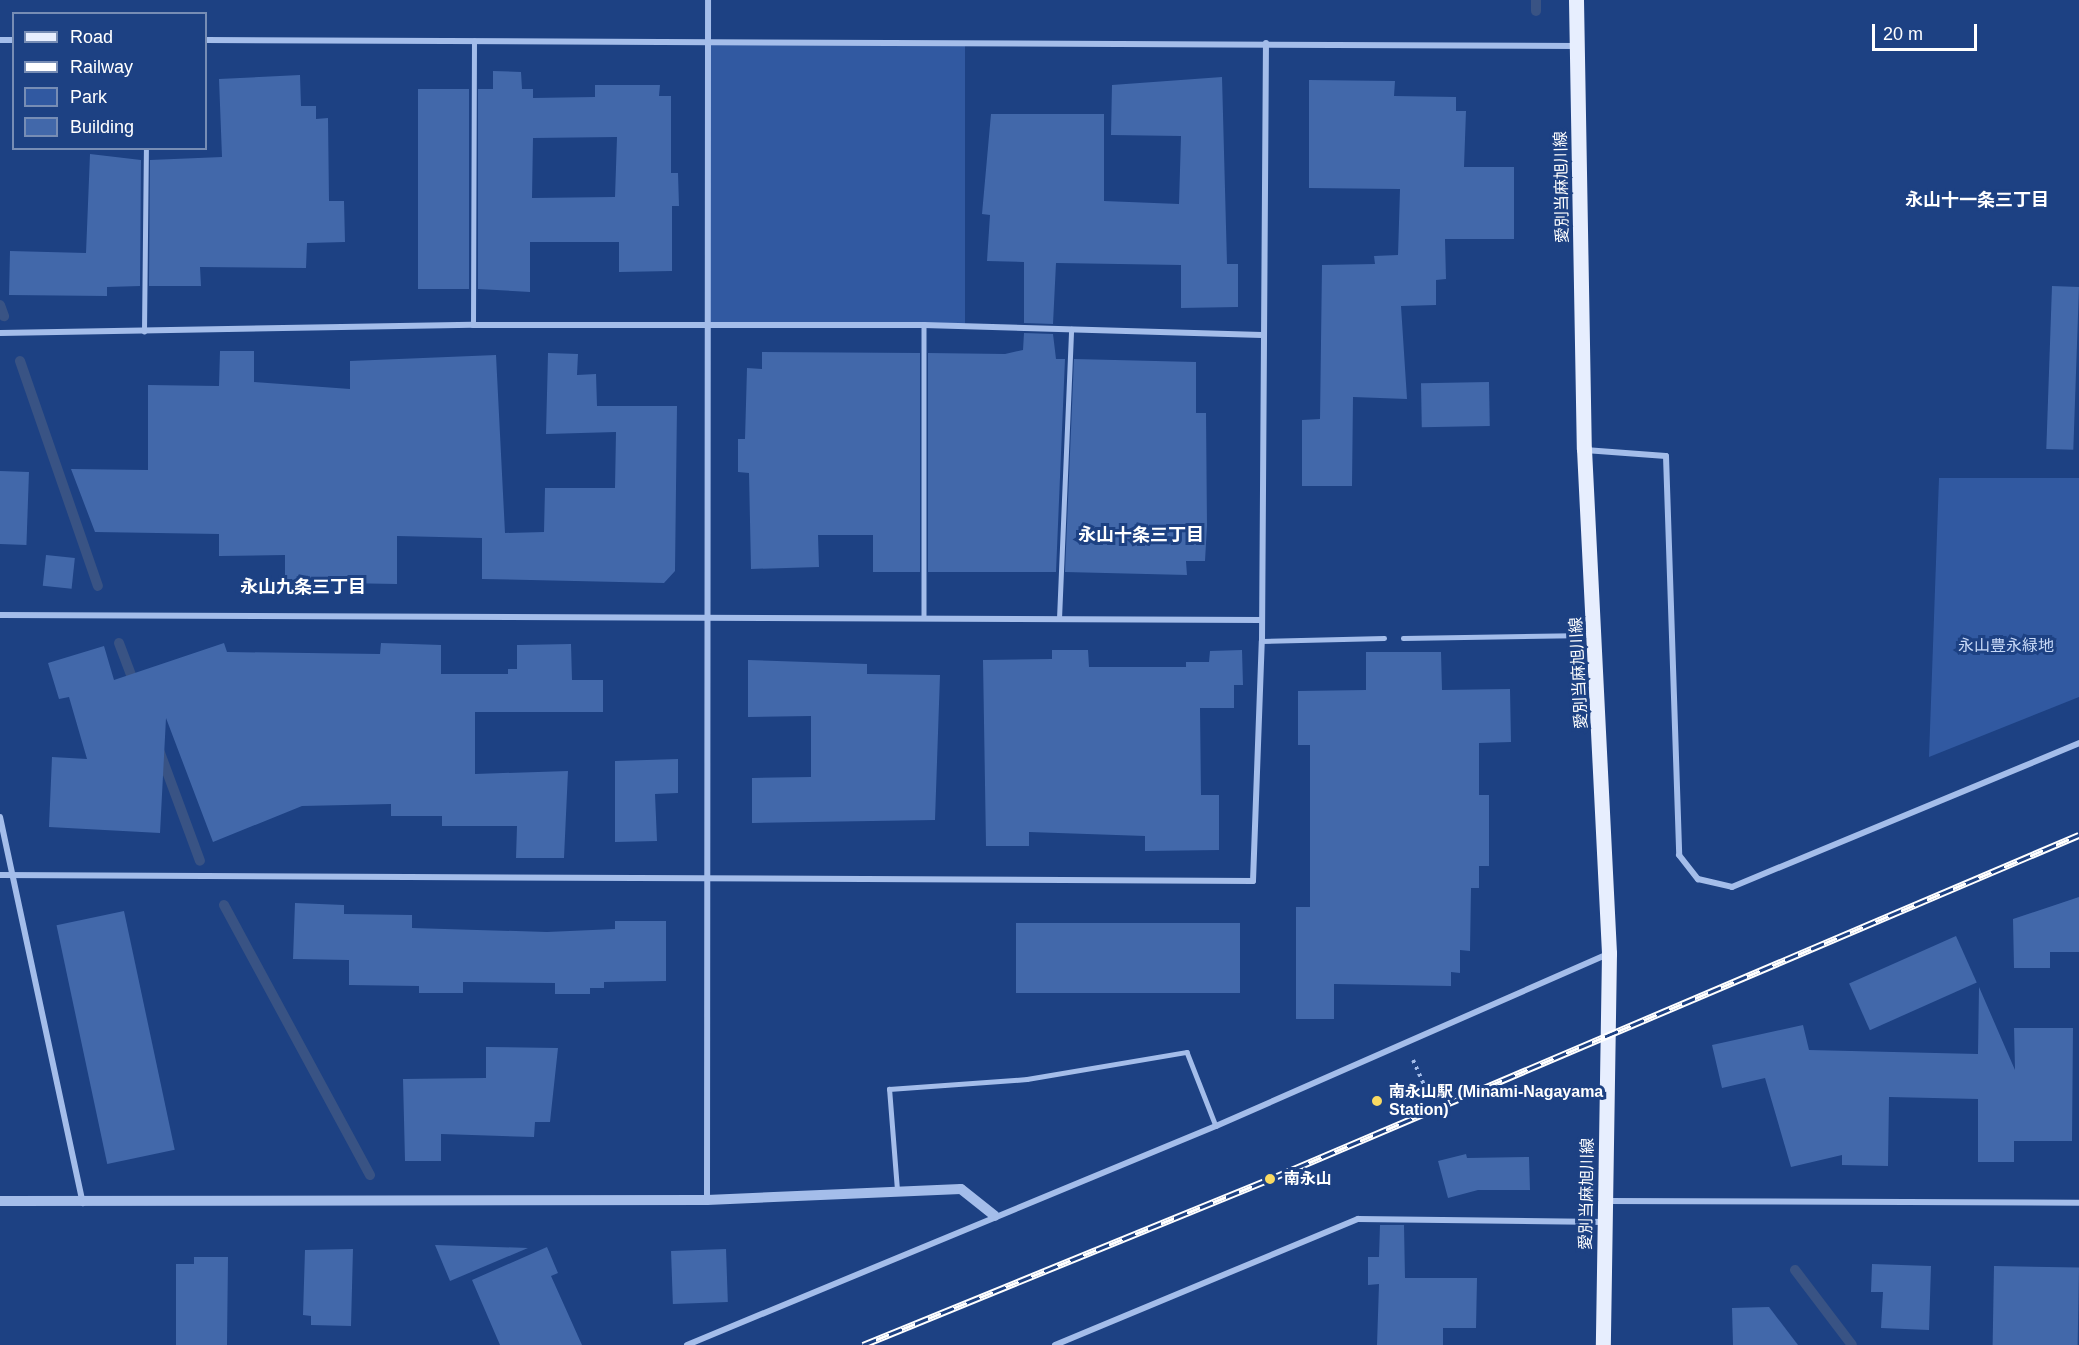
<!DOCTYPE html>
<html>
<head>
<meta charset="utf-8">
<style>
  body { margin:0 }
  #map { position:relative; width:2079px; height:1345px; overflow:hidden; background:#1d4183; font-family:Arial,"Noto Sans JP",sans-serif }
  div>[style] { position:absolute }
  [style*='--x'] { left:calc(var(--x)*1px); top:calc(var(--y)*1px); width:calc(var(--w)*1px); rotate:calc(var(--a)*1deg) }
  .green>* { inset:0; background:#3159a1; transform-origin:0 0 }
  .stream>* { height:10px; margin:-5px; padding:0 5px; transform-origin:5px; border-radius:5px; background:#395384 }
  .building>* { inset:0; background:#4268aa; transform-origin:0 0 }
  .path>* { height:4px; margin-top:-2px; transform-origin:0; background:repeating-linear-gradient(90deg,#a4bdea 0 3px,transparent 0 7.5px) }
  .service>* { height:4.5px; margin:-2.25px; padding:0 2.25px; transform-origin:2.25px; border-radius:2.25px; background:#a4bdea }
  .minor>* { height:6px; margin:-3px; padding:0 3px; transform-origin:3px; border-radius:3px; background:#a4bdea }
  .tertiary>* { height:10px; margin:-5px; padding:0 5px; transform-origin:5px; border-radius:5px; background:#a4bdea }
  .primary>* { height:15px; margin:-7.5px; padding:0 7.5px; transform-origin:7.5px; border-radius:7.5px; background:#e7eefe }
  .rail>* { height:7px; margin-top:-3.5px; transform-origin:0; background:repeating-linear-gradient(90deg,#1d4183 0 14px,#fff 0 28px); box-sizing:border-box; border-block:2px solid #fff }
  .dots>* { width:16px; height:16px; translate:-50% -50%; box-sizing:border-box; border:3px solid #1d4183; border-radius:50% }
  span { translate:-50% -50%; white-space:nowrap; text-align:center; line-height:1.15; -webkit-text-stroke:6px #1d4183; paint-order:stroke }
  .street-label { font-size:16px; color:#fff }
  .park-label { font-size:16px; color:#c8d9f7 }
  .poi-label { font-size:16px; color:#fff; font-weight:700 }
  .left { translate:0 -50%; text-align:left }
  .neighbourhood-label { font-size:18px; color:#fff; font-weight:700 }
  .legend { position:absolute; left:12px; top:12px; width:195px; height:138px; box-sizing:border-box; background:#1d4183; border:2px solid #778db5; margin:0; padding:8px 10px; list-style:none; font-size:18px; color:#fff }
  .legend li { display:flex; align-items:center; gap:12px; height:30px }
  .legend b { width:30px; border:2px solid #778db5 }
  .scale { position:absolute; left:1872px; top:24px; width:105px; height:27px; box-sizing:border-box; border:3px solid #fff; border-top:0; padding-left:8px; font-size:18px; line-height:21px; white-space:nowrap; color:#fff; -webkit-text-stroke:4px #1d4183; paint-order:stroke }
</style>
</head>
<body>
<div id="map">
  <div class="green">
    <i style="left:708px;top:42px;width:257px;height:284px"></i>
    <i style="clip-path:polygon(1939px 478px,2079px 478px,2079px 697px,1929px 757px)"></i>
  </div>
  <div class="stream">
    <i style="--x:1536;--y:0;--w:11;--a:90"></i>
    <i style="--x:0;--y:305;--w:12;--a:70"></i>
    <i style="--x:20;--y:361;--w:238;--a:70.9"></i>
    <i style="--x:119;--y:643;--w:48;--a:69.3"></i>
    <i style="--x:159;--y:750;--w:118;--a:69.7"></i>
    <i style="--x:224;--y:905;--w:307;--a:61.6"></i>
    <i style="--x:1795;--y:1270;--w:94;--a:52.8"></i>
  </div>
  <div class="building">
    <i style="clip-path:polygon(evenodd,493px 71px,521px 72px,522px 89px,533px 89px,533px 98px,595px 97px,595px 85px,660px 85px,659px 96px,671px 96px,671px 173px,678px 173px,679px 206px,672px 206px,672px 271px,619px 272px,619px 242px,530px 242px,530px 292px,478px 289px,478px 89px,493px 89px,493px 71px,617px 137px,615px 197px,532px 198px,533px 138px,617px 137px)"></i>
    <i style="clip-path:polygon(300px 75px,301px 106px,316px 106px,316px 119px,328px 118px,329px 201px,344px 201px,345px 242px,307px 243px,306px 268px,200px 267px,201px 286px,149px 286px,150px 160px,222px 157px,219px 79px)"></i>
    <i style="clip-path:polygon(1222px 77px,1227px 264px,1238px 264px,1238px 307px,1181px 308px,1181px 265px,1056px 263px,1053px 324px,1024px 323px,1024px 262px,987px 261px,990px 215px,982px 214px,991px 114px,1104px 114px,1104px 201px,1179px 204px,1181px 136px,1111px 135px,1112px 85px)"></i>
    <i style="clip-path:polygon(1309px 80px,1395px 81px,1394px 96px,1456px 97px,1456px 111px,1466px 111px,1464px 167px,1514px 167px,1514px 239px,1445px 239px,1446px 279px,1436px 280px,1436px 305px,1401px 306px,1407px 399px,1353px 397px,1352px 486px,1302px 486px,1302px 420px,1320px 419px,1322px 265px,1375px 264px,1374px 256px,1398px 255px,1400px 189px,1309px 188px)"></i>
    <i style="left:469px;top:89px;width:200px;height:51px;rotate:90deg"></i>
    <i style="clip-path:polygon(90px 154px,141px 160px,140px 286px,107px 287px,107px 296px,9px 295px,10px 251px,86px 253px)"></i>
    <i style="left:2052px;top:286px;width:27px;height:163px;rotate:2deg"></i>
    <i style="clip-path:polygon(1024px 333px,1053px 334px,1056px 359px,1065px 359px,1056px 572px,928px 572px,928px 353px,1005px 354px,1023px 350px)"></i>
    <i style="clip-path:polygon(220px 351px,254px 351px,254px 382px,350px 389px,350px 361px,496px 355px,505px 533px,544px 532px,545px 488px,615px 488px,616px 432px,546px 434px,548px 353px,578px 354px,577px 375px,596px 374px,597px 406px,677px 406px,675px 571px,664px 583px,482px 579px,482px 538px,397px 536px,397px 584px,285px 582px,285px 555px,219px 556px,219px 534px,95px 532px,71px 469px,148px 470px,148px 385px,219px 386px)"></i>
    <i style="clip-path:polygon(762px 352px,920px 353px,920px 572px,873px 572px,873px 535px,818px 535px,819px 567px,751px 569px,749px 473px,738px 472px,738px 439px,745px 439px,747px 368px,762px 369px)"></i>
    <i style="clip-path:polygon(1074px 359px,1196px 362px,1196px 413px,1206px 413px,1207px 526px,1205px 561px,1186px 561px,1187px 575px,1065px 572px)"></i>
    <i style="left:1489px;top:382px;width:44px;height:68px;rotate:89deg"></i>
    <i style="left:0;top:471px;width:29px;height:73px;rotate:2deg"></i>
    <i style="left:46px;top:555px;width:29px;height:31px;rotate:6deg"></i>
    <i style="clip-path:polygon(224px 643px,227px 652px,380px 654px,381px 643px,441px 645px,441px 674px,508px 674px,508px 669px,517px 669px,517px 645px,571px 644px,572px 680px,603px 680px,603px 712px,475px 712px,475px 774px,568px 771px,564px 858px,516px 858px,517px 826px,442px 826px,442px 816px,391px 816px,391px 804px,302px 806px,213px 842px,166px 718px,160px 833px,49px 827px,52px 757px,87px 759px,69px 697px,59px 699px,48px 663px,104px 646px,114px 680px)"></i>
    <i style="clip-path:polygon(1052px 650px,1088px 650px,1089px 667px,1186px 667px,1186px 662px,1209px 662px,1210px 651px,1242px 650px,1243px 685px,1234px 685px,1234px 708px,1200px 708px,1201px 795px,1219px 795px,1219px 850px,1145px 851px,1145px 836px,1029px 832px,1029px 846px,986px 846px,983px 660px,1052px 659px)"></i>
    <i style="clip-path:polygon(1366px 652px,1441px 652px,1442px 690px,1510px 689px,1511px 742px,1479px 743px,1479px 795px,1489px 795px,1489px 866px,1479px 866px,1479px 888px,1471px 888px,1470px 951px,1460px 950px,1460px 973px,1451px 972px,1451px 986px,1334px 984px,1334px 1019px,1296px 1019px,1296px 907px,1310px 907px,1310px 745px,1298px 745px,1298px 691px,1366px 690px)"></i>
    <i style="clip-path:polygon(748px 660px,867px 664px,867px 674px,940px 675px,935px 820px,752px 823px,752px 778px,811px 777px,811px 716px,748px 717px)"></i>
    <i style="clip-path:polygon(678px 759px,678px 793px,655px 794px,657px 841px,615px 842px,615px 761px)"></i>
    <i style="clip-path:polygon(2079px 897px,2079px 952px,2050px 952px,2050px 968px,2014px 968px,2013px 919px)"></i>
    <i style="clip-path:polygon(295px 903px,344px 905px,344px 914px,412px 915px,412px 928px,547px 932px,615px 929px,615px 921px,666px 921px,666px 981px,604px 982px,604px 988px,590px 988px,590px 994px,555px 994px,555px 983px,463px 982px,463px 993px,419px 993px,419px 986px,349px 985px,349px 960px,293px 959px)"></i>
    <i style="left:124px;top:911px;width:244px;height:69px;rotate:78deg"></i>
    <i style="left:1016px;top:923px;width:224px;height:70px"></i>
    <i style="left:1956px;top:936px;width:51px;height:117px;rotate:66deg"></i>
    <i style="clip-path:polygon(1979px 987px,2015px 1070px,2014px 1028px,2073px 1028px,2072px 1141px,2014px 1141px,2014px 1162px,1978px 1162px,1978px 1099px,1889px 1097px,1888px 1166px,1842px 1165px,1842px 1155px,1791px 1167px,1765px 1078px,1722px 1088px,1712px 1045px,1803px 1025px,1809px 1050px,1978px 1054px)"></i>
    <i style="clip-path:polygon(486px 1047px,558px 1048px,550px 1122px,535px 1122px,534px 1137px,441px 1134px,441px 1161px,405px 1161px,403px 1079px,486px 1078px)"></i>
    <i style="clip-path:polygon(1466px 1154px,1467px 1158px,1529px 1157px,1530px 1190px,1478px 1190px,1448px 1198px,1438px 1161px)"></i>
    <i style="clip-path:polygon(1380px 1225px,1404px 1225px,1405px 1278px,1477px 1278px,1476px 1328px,1443px 1328px,1443px 1345px,1377px 1345px,1379px 1284px,1368px 1285px,1368px 1257px,1379px 1257px)"></i>
    <i style="clip-path:polygon(435px 1245px,528px 1248px,450px 1281px)"></i>
    <i style="clip-path:polygon(547px 1247px,558px 1273px,551px 1276px,582px 1345px,500px 1345px,472px 1280px)"></i>
    <i style="clip-path:polygon(353px 1249px,351px 1326px,311px 1325px,311px 1316px,303px 1315px,305px 1250px)"></i>
    <i style="left:726px;top:1249px;width:53px;height:55px;rotate:88deg"></i>
    <i style="clip-path:polygon(194px 1257px,228px 1257px,227px 1345px,176px 1345px,176px 1264px,194px 1264px)"></i>
    <i style="clip-path:polygon(1872px 1264px,1931px 1266px,1929px 1330px,1881px 1328px,1883px 1292px,1871px 1292px)"></i>
    <i style="left:1994px;top:1266px;width:85px;height:79px;rotate:1deg"></i>
    <i style="clip-path:polygon(1769px 1307px,1798px 1345px,1733px 1345px,1732px 1308px)"></i>
  </div>
  <div class="path">
    <i style="--x:1413;--y:1060;--w:35;--a:66"></i>
  </div>
  <div class="service">
    <i style="--x:473;--y:325;--w:284;--a:-89.8"></i>
    <i style="--x:924;--y:325;--w:292;--a:90"></i>
    <i style="--x:144;--y:332;--w:184;--a:-89.4"></i>
    <i style="--x:1059;--y:619;--w:290;--a:-87.6"></i>
    <i style="--x:1403;--y:638;--w:186;--a:-0.9"></i>
    <i style="--x:1262;--y:641;--w:122;--a:-1.4"></i>
    <i style="--x:897;--y:1190;--w:101;--a:-94.5"></i>
    <i style="--x:889;--y:1089;--w:138;--a:-4.1"></i>
    <i style="--x:1027;--y:1079;--w:162;--a:-9.6"></i>
    <i style="--x:1187;--y:1052;--w:79;--a:68.6"></i>
  </div>
  <div class="minor">
    <i style="--x:0;--y:40;--w:14;--a:0"></i>
    <i style="--x:206;--y:40;--w:1371;--a:0.25"></i>
    <i style="--x:0;--y:333;--w:473;--a:-1"></i>
    <i style="--x:473;--y:325;--w:451;--a:0"></i>
    <i style="--x:924;--y:325;--w:338;--a:1.7"></i>
    <i style="--x:1585;--y:450;--w:81;--a:4.2"></i>
    <i style="--x:1666;--y:456;--w:399;--a:88.1"></i>
    <i style="--x:1679;--y:855;--w:31;--a:52"></i>
    <i style="--x:1698;--y:879;--w:35;--a:13"></i>
    <i style="--x:1732;--y:887;--w:376;--a:-22.5"></i>
    <i style="--x:0;--y:615;--w:1262;--a:0.23"></i>
    <i style="--x:0;--y:817;--w:395;--a:77.9"></i>
    <i style="--x:0;--y:875;--w:1253;--a:0.27"></i>
    <i style="--x:1253;--y:881;--w:240;--a:-87.9"></i>
    <i style="--x:1262;--y:641;--w:598;--a:-89.62"></i>
    <i style="--x:707;--y:1200;--w:1200;--a:-89.95"></i>
    <i style="--x:1606;--y:1201;--w:473;--a:0.2"></i>
    <i style="--x:687;--y:1345;--w:573;--a:-22.49"></i>
    <i style="--x:1216;--y:1126;--w:428;--a:-23.7"></i>
    <i style="--x:1055;--y:1345;--w:328;--a:-22.6"></i>
    <i style="--x:1358;--y:1219;--w:246;--a:0.7"></i>
  </div>
  <div class="tertiary">
    <i style="--x:0;--y:1201;--w:707;--a:-0.08"></i>
    <i style="--x:707;--y:1200;--w:254;--a:-2.5"></i>
    <i style="--x:961;--y:1189;--w:43;--a:38.5"></i>
  </div>
  <div class="primary">
    <i style="--x:1576;--y:0;--w:449;--a:89"></i>
    <i style="--x:1584;--y:449;--w:505;--a:87.16"></i>
    <i style="--x:1609;--y:953;--w:392;--a:90.9"></i>
  </div>
  <div class="rail">
    <i style="--x:863;--y:1345;--w:440;--a:-22.2"></i>
    <i style="--x:1270;--y:1179;--w:879;--a:-23.04"></i>
  </div>
  <div class="dots">
    <i style="left:1377px;top:1101px;background:#f9da62"></i>
    <i style="left:1270px;top:1179px;background:#f9da62"></i>
  </div>
  <div class="street-label">
    <span style="left:1562px;top:187px;rotate:-91deg">愛別当麻旭川線</span>
    <span style="left:1579px;top:673px;rotate:-93deg">愛別当麻旭川線</span>
    <span style="left:1587px;top:1194px;rotate:-89deg">愛別当麻旭川線</span>
  </div>
  <div class="park-label">
    <span style="left:2006px;top:646px">永山豊永緑地</span>
  </div>
  <div class="poi-label">
    <span class="left" style="left:1389px;top:1101px">南永山駅 (Minami-Nagayama<br>Station)</span>
    <span class="left" style="left:1284px;top:1179px">南永山</span>
  </div>
  <div class="neighbourhood-label">
    <span style="left:1977px;top:200px">永山十一条三丁目</span>
    <span style="left:1141px;top:535px">永山十条三丁目</span>
    <span style="left:303px;top:587px">永山九条三丁目</span>
  </div>
  <ul class="legend">
  <li><b style="height:8px;background:#e7eefe"></b>Road</li>
  <li><b style="height:8px;background:#fff"></b>Railway</li>
  <li><b style="height:16px;background:#3159a1"></b>Park</li>
  <li><b style="height:16px;background:#4268aa"></b>Building</li>
  </ul>
  <div class="scale">20 m</div>
</div>
</body>
</html>
